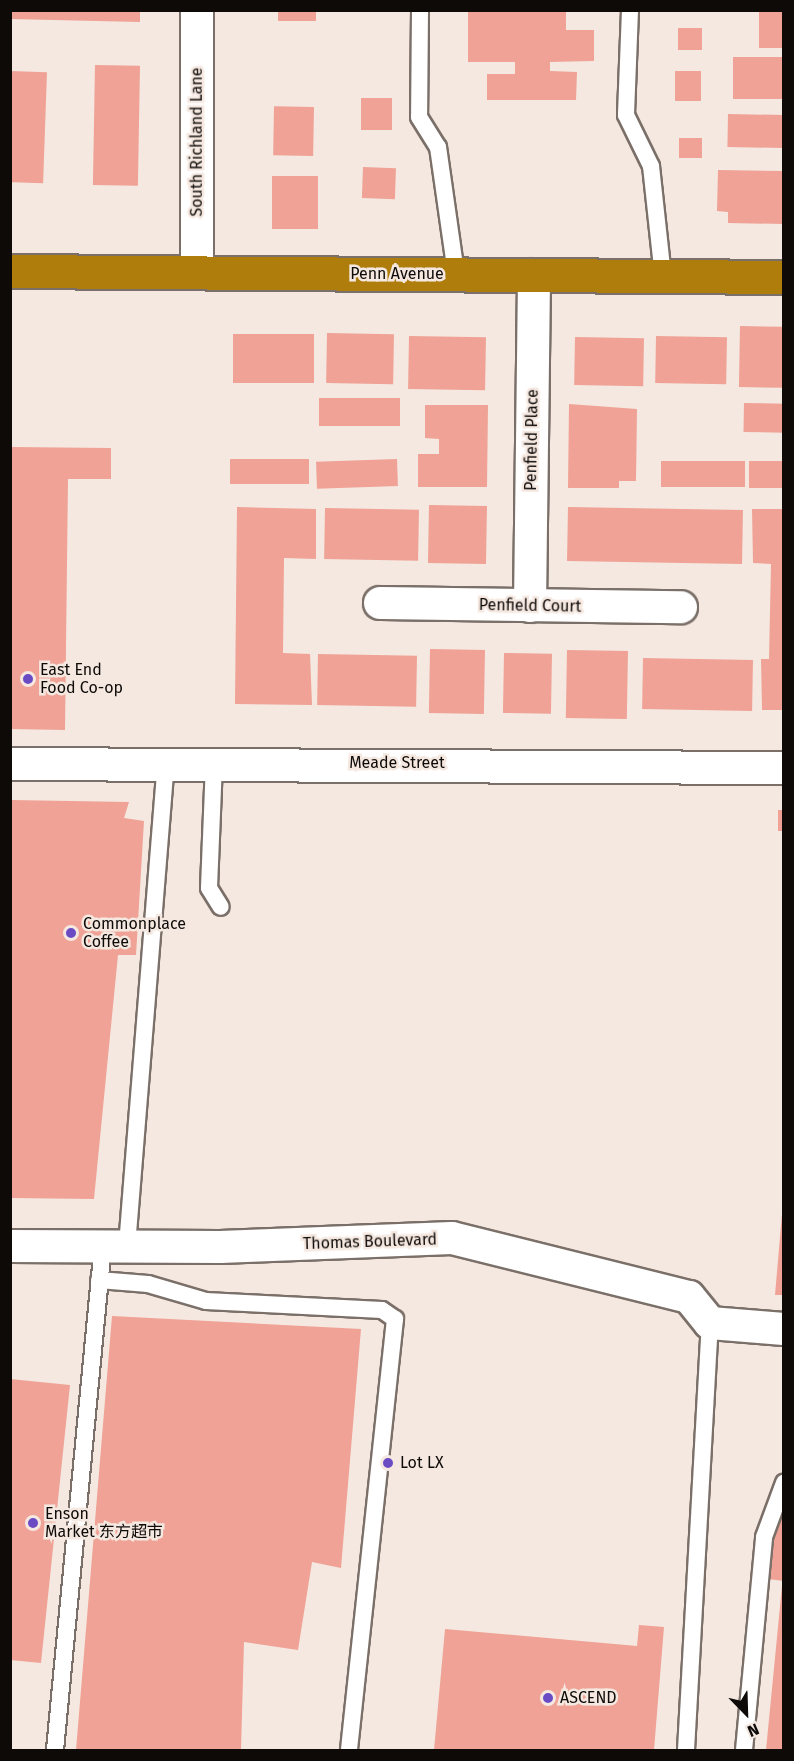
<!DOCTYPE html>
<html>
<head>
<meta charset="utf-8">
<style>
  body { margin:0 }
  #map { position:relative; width:794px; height:1761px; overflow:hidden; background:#f5e8e0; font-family:"Fira Sans","Noto Sans SC",sans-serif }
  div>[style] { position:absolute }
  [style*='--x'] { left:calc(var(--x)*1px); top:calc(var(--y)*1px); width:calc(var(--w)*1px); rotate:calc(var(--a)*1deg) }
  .building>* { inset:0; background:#efa295; transform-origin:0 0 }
  .roads { filter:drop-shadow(2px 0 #7b7069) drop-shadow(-2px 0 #7b7069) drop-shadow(0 2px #7b7069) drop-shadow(0 -2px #7b7069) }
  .lane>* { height:16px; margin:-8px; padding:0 8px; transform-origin:8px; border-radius:8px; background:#fff }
  .street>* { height:32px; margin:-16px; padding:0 16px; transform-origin:16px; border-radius:16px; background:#fff }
  .highway>* { height:33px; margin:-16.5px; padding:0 16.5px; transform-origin:16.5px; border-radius:16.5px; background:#af7d0b }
  .dots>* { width:16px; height:16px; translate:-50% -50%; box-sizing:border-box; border:3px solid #f5e8e0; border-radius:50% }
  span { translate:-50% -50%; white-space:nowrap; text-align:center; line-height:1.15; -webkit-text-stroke:5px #f5e8e0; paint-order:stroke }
  .street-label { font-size:16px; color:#0e0a08 }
  .poi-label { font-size:16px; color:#0e0a08 }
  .left { translate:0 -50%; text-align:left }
  .frame { position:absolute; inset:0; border:12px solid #0e0a08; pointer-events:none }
  .north { position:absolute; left:716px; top:1683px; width:60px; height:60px; -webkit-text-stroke:4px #f5e8e0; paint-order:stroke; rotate:157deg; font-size:16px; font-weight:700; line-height:24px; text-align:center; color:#0e0a08 }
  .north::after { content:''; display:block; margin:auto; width:21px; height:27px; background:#0e0a08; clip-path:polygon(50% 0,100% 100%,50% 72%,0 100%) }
</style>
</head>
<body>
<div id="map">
  <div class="building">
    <i style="clip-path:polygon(10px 10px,140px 10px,140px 22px,10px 19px)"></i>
    <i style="left:278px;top:10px;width:38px;height:11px"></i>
    <i style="clip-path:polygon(468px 10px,566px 10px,566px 30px,594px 30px,594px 61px,550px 62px,550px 71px,577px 72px,576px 100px,487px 100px,487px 74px,515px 74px,515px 62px,468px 62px)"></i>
    <i style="left:759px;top:10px;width:25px;height:38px"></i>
    <i style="left:678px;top:28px;width:24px;height:22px"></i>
    <i style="left:733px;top:57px;width:51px;height:42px"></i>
    <i style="left:95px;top:65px;width:45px;height:120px;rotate:1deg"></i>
    <i style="left:10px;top:71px;width:37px;height:111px;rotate:2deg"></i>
    <i style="left:675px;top:71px;width:26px;height:30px"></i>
    <i style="left:392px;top:98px;width:32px;height:31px;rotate:90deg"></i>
    <i style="left:314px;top:107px;width:49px;height:40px;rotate:91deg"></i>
    <i style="left:728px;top:114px;width:56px;height:33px;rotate:1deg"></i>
    <i style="left:679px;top:138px;width:23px;height:20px"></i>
    <i style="left:363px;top:167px;width:33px;height:31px;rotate:2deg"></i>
    <i style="clip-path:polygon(718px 170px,784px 171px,784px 224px,728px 223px,728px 212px,717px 211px)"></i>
    <i style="left:272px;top:176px;width:46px;height:53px"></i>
    <i style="left:740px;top:326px;width:44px;height:61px;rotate:1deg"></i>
    <i style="left:327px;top:333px;width:67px;height:50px;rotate:1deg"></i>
    <i style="left:233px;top:334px;width:81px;height:49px"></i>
    <i style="left:409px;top:336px;width:77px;height:53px;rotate:1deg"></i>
    <i style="left:656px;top:336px;width:71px;height:47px;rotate:1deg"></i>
    <i style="left:575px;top:337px;width:69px;height:48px;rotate:1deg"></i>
    <i style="left:400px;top:398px;width:28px;height:81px;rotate:90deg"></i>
    <i style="left:744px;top:403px;width:40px;height:29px;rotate:1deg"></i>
    <i style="clip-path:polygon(569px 404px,637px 409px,636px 481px,619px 481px,619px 488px,568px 488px)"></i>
    <i style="clip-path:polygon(425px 405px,488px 405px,487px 487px,418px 487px,418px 454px,439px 454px,439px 439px,425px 438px)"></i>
    <i style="clip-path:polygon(10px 447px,111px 448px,111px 479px,68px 479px,65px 730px,10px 729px)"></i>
    <i style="left:230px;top:459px;width:79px;height:25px"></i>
    <i style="left:397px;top:459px;width:27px;height:81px;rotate:88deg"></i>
    <i style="left:745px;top:461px;width:26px;height:84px;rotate:90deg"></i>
    <i style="left:749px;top:461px;width:35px;height:27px"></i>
    <i style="left:429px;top:505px;width:58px;height:58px;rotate:1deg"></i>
    <i style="clip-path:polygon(237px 507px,316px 509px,316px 559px,284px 558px,283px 653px,310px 654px,312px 705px,235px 704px)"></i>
    <i style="left:568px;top:507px;width:175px;height:54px;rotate:1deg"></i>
    <i style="left:325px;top:508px;width:94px;height:51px;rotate:1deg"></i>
    <i style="clip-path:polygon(752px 509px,784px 509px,784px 710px,762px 710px,761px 659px,769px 659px,771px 564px,753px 563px)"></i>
    <i style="left:430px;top:649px;width:55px;height:64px;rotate:1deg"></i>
    <i style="left:567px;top:650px;width:61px;height:68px;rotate:1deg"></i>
    <i style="left:504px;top:653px;width:48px;height:60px;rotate:1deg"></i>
    <i style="left:318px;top:654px;width:99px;height:51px;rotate:1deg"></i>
    <i style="left:643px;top:658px;width:110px;height:51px;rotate:1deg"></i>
    <i style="clip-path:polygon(10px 800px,129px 802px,124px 818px,144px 821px,136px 955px,118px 955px,94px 1199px,10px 1198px)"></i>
    <i style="left:778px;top:810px;width:6px;height:21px"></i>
    <i style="clip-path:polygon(782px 1214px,784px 1214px,784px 1295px,775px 1295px)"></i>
    <i style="clip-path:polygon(112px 1316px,361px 1329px,341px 1568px,312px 1562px,298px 1650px,244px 1642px,241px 1750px,76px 1750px)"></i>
    <i style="clip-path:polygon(10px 1379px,70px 1385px,41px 1663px,10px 1660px)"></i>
    <i style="clip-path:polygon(774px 1513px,784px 1514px,784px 1581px,768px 1579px)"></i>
    <i style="clip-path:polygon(782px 1586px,784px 1750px,766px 1750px)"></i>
    <i style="clip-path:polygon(639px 1625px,664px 1627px,654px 1750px,434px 1750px,445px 1629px,637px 1646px)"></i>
  </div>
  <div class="roads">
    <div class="lane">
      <i style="--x:420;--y:10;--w:107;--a:90.5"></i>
      <i style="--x:419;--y:117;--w:36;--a:58"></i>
      <i style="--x:438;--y:147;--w:128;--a:81.9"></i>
      <i style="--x:630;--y:10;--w:105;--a:92.2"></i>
      <i style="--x:626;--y:115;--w:57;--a:63.9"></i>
      <i style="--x:651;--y:166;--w:111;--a:83.8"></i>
      <i style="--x:214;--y:763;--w:125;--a:92.3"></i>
      <i style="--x:209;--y:888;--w:22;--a:58"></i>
      <i style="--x:127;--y:1246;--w:485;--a:-85.4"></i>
      <i style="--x:99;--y:1280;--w:49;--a:4.7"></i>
      <i style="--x:148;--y:1284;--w:60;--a:16.3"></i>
      <i style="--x:206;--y:1301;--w:176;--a:2.9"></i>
      <i style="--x:382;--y:1310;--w:16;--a:35"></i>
      <i style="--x:395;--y:1319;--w:433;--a:96.1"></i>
      <i style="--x:55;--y:1750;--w:507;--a:-84.57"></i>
      <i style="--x:686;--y:1750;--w:428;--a:-86.8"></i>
      <i style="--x:744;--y:1750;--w:214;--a:-84.6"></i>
      <i style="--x:764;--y:1537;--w:58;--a:-69.7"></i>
    </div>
    <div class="street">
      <i style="--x:197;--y:273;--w:263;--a:-90"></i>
      <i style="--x:380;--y:603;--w:301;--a:0.8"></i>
      <i style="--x:530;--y:606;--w:331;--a:-89.3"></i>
      <i style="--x:10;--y:764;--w:774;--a:0.3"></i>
      <i style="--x:10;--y:1246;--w:210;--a:0.3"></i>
      <i style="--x:220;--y:1247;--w:232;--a:-2.2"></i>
      <i style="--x:452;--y:1238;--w:244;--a:14"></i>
      <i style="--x:689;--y:1297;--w:33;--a:51"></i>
      <i style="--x:710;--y:1323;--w:74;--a:4.6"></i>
    </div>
    <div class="highway">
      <i style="--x:10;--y:271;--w:774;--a:0.44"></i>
    </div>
  </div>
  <div class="dots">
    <i style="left:28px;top:679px;background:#6b4bc4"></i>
    <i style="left:71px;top:933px;background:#6b4bc4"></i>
    <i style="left:388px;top:1463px;background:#6b4bc4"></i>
    <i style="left:33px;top:1523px;background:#6b4bc4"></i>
    <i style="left:548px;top:1698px;background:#6b4bc4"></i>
  </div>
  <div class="street-label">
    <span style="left:197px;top:142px;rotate:-90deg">South Richland Lane</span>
    <span style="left:397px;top:274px">Penn Avenue</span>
    <span style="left:532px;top:440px;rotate:-89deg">Penfield Place</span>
    <span style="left:530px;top:606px;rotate:1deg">Penfield Court</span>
    <span style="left:397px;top:763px">Meade Street</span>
    <span style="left:370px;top:1242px;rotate:-2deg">Thomas Boulevard</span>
  </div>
  <div class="poi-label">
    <span class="left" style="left:40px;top:679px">East End<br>Food Co-op</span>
    <span class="left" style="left:83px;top:933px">Commonplace<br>Coffee</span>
    <span class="left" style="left:400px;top:1463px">Lot LX</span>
    <span class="left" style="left:45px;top:1523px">Enson<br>Market 东方超市</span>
    <span class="left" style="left:560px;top:1698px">ASCEND</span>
  </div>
  <div class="frame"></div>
  <div class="north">N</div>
</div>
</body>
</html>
